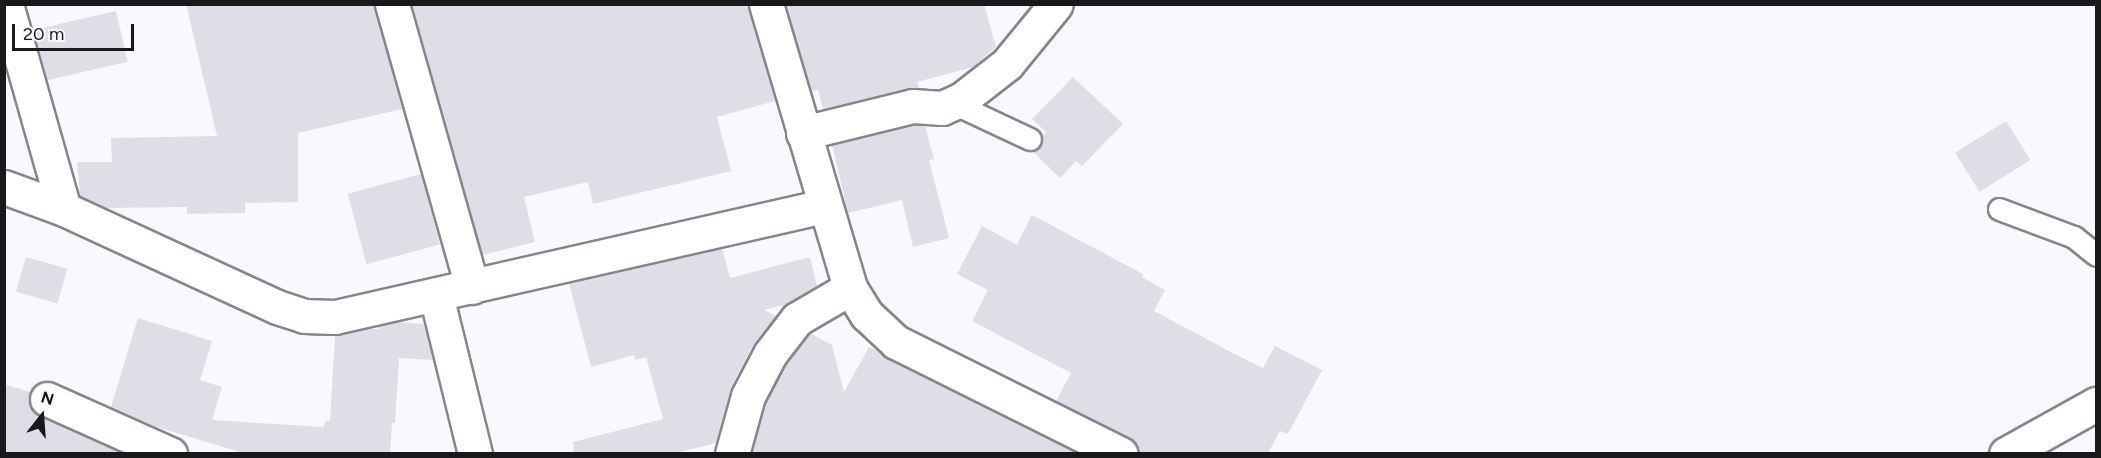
<!DOCTYPE html>
<html>
<head>
<meta charset="utf-8">
<style>
  body { margin:0 }
  #map { position:relative; width:2101px; height:458px; overflow:hidden; background:#faf7fe; font-family:Figtree,sans-serif }
  div>[style] { position:absolute }
  [style*='--x'] { left:calc(var(--x)*1px); top:calc(var(--y)*1px); width:calc(var(--w)*1px); rotate:calc(var(--a)*1deg) }
  .building>* { inset:0; background:#e1dde6; transform-origin:0 0 }
  .roads { filter:drop-shadow(2px 0 #87848c) drop-shadow(-2px 0 #87848c) drop-shadow(0 2px #87848c) drop-shadow(0 -2px #87848c) }
  .service>* { height:21px; margin:-10.5px; padding:0 10.5px; transform-origin:10.5px; border-radius:10.5px; background:#fff }
  .minor>* { height:33px; margin:-16.5px; padding:0 16.5px; transform-origin:16.5px; border-radius:16.5px; background:#fff }
  span { translate:-50% -50%; white-space:nowrap; text-align:center; line-height:1.15; -webkit-text-stroke:6px #faf7fe; paint-order:stroke }
  .frame { position:absolute; inset:0; border:6px solid #19181b; pointer-events:none }
  .north { position:absolute; left:12px; top:386px; width:60px; height:60px; -webkit-text-stroke:4px #faf7fe; paint-order:stroke; rotate:17deg; font-size:16px; font-weight:700; line-height:24px; text-align:center; color:#19181b }
  .north::after { content:''; display:block; margin:auto; width:21px; height:27px; background:#19181b; clip-path:polygon(50% 0,100% 100%,50% 72%,0 100%) }
  .scale { position:absolute; left:12px; top:24px; width:122px; height:27px; box-sizing:border-box; border:3px solid #19181b; border-top:0; padding-left:8px; font-size:18px; line-height:21px; white-space:nowrap; color:#19181b; -webkit-text-stroke:4px #faf7fe; paint-order:stroke }
</style>
</head>
<body>
<div id="map">
  <div class="building">
    <i style="clip-path:polygon(186px 4px,374px 4px,402px 109px,298px 133px,298px 202px,245px 203px,245px 213px,187px 214px,187px 207px,106px 208px,80px 196px,77px 162px,112px 162px,111px 138px,217px 136px)"></i>
    <i style="clip-path:polygon(412px 4px,748px 4px,775px 101px,717px 117px,731px 171px,593px 204px,588px 182px,524px 197px,535px 242px,482px 255px)"></i>
    <i style="clip-path:polygon(786px 4px,984px 4px,996px 47px,973px 67px,917px 82px,919px 88px,823px 109px,818px 90px,811px 91px)"></i>
    <i style="left:116px;top:11px;width:52px;height:85px;rotate:77deg"></i>
    <i style="clip-path:polygon(1073px 77px,1123px 124px,1082px 166px,1076px 161px,1060px 178px,1032px 151px,1041px 145px,1042px 137px,1046px 132px,1032px 119px)"></i>
    <i style="left:2006px;top:121px;width:46px;height:60px;rotate:58deg"></i>
    <i style="clip-path:polygon(915px 125px,928px 126px,926px 129px,934px 159px,929px 160px,949px 238px,913px 247px,902px 200px,848px 213px,832px 145px)"></i>
    <i style="left:421px;top:174px;width:73px;height:76px;rotate:75deg"></i>
    <i style="clip-path:polygon(1032px 215px,1143px 274px,1142px 277px,1165px 290px,1154px 311px,1227px 350px,1263px 368px,1275px 346px,1322px 370px,1288px 434px,1280px 431px,1268px 453px,1140px 453px,1137px 444px,1129px 437px,1056px 401px,1071px 373px,972px 321px,988px 290px,957px 274px,982px 226px,1017px 245px)"></i>
    <i style="clip-path:polygon(722px 248px,730px 278px,810px 257px,817px 286px,786px 304px,764px 310px,776px 316px,753px 345px,731px 387px,716px 443px,676px 453px,574px 453px,573px 442px,663px 419px,646px 357px,635px 360px,634px 355px,591px 367px,569px 283px)"></i>
    <i style="left:26px;top:257px;width:43px;height:36px;rotate:16deg"></i>
    <i style="clip-path:polygon(138px 318px,212px 341px,200px 380px,222px 387px,212px 420px,324px 427px,325px 421px,330px 421px,335px 336px,368px 329px,379px 329px,379px 326px,397px 322px,424px 324px,433px 360px,399px 358px,395px 423px,392px 423px,390px 453px,243px 453px,154px 426px,111px 407px)"></i>
    <i style="clip-path:polygon(810px 333px,832px 345px,844px 392px,869px 347px,1078px 453px,752px 453px,766px 403px,786px 364px)"></i>
    <i style="clip-path:polygon(4px 384px,30px 392px,28px 400px,32px 409px,39px 416px,123px 453px,4px 453px)"></i>
  </div>
  <div class="roads">
    <div class="service">
      <i style="--x:953;--y:103;--w:85;--a:25.1"></i>
      <i style="--x:1999;--y:209;--w:80;--a:20.5"></i>
      <i style="--x:2074;--y:237;--w:28;--a:39"></i>
    </div>
    <div class="minor">
      <i style="--x:6;--y:4;--w:213;--a:74.2"></i>
      <i style="--x:392;--y:4;--w:294;--a:74.2"></i>
      <i style="--x:766;--y:4;--w:296;--a:73.5"></i>
      <i style="--x:850;--y:288;--w:32;--a:58"></i>
      <i style="--x:867;--y:315;--w:40;--a:43"></i>
      <i style="--x:896;--y:342;--w:251;--a:26.5"></i>
      <i style="--x:803;--y:133;--w:113;--a:-13.8"></i>
      <i style="--x:913;--y:106;--w:29;--a:4"></i>
      <i style="--x:942;--y:108;--w:22;--a:-24"></i>
      <i style="--x:962;--y:99;--w:57;--a:-37.9"></i>
      <i style="--x:1007;--y:64;--w:77;--a:-50.8"></i>
      <i style="--x:4;--y:187;--w:64;--a:20.1"></i>
      <i style="--x:64;--y:209;--w:234;--a:24.7"></i>
      <i style="--x:277;--y:307;--w:28;--a:18"></i>
      <i style="--x:304;--y:316;--w:31;--a:2"></i>
      <i style="--x:335;--y:317;--w:501;--a:-12.79"></i>
      <i style="--x:436;--y:295;--w:164;--a:76.2"></i>
      <i style="--x:47;--y:399;--w:135;--a:24.1"></i>
      <i style="--x:732;--y:454;--w:60;--a:-74.6"></i>
      <i style="--x:748;--y:396;--w:47;--a:-62.4"></i>
      <i style="--x:770;--y:354;--w:44;--a:-52.4"></i>
      <i style="--x:797;--y:319;--w:61;--a:-30.3"></i>
      <i style="--x:2006;--y:454;--w:103;--a:-29.1"></i>
    </div>
  </div>
  <div class="frame"></div>
  <div class="north">N</div>
  <div class="scale">20 m</div>
</div>
</body>
</html>
